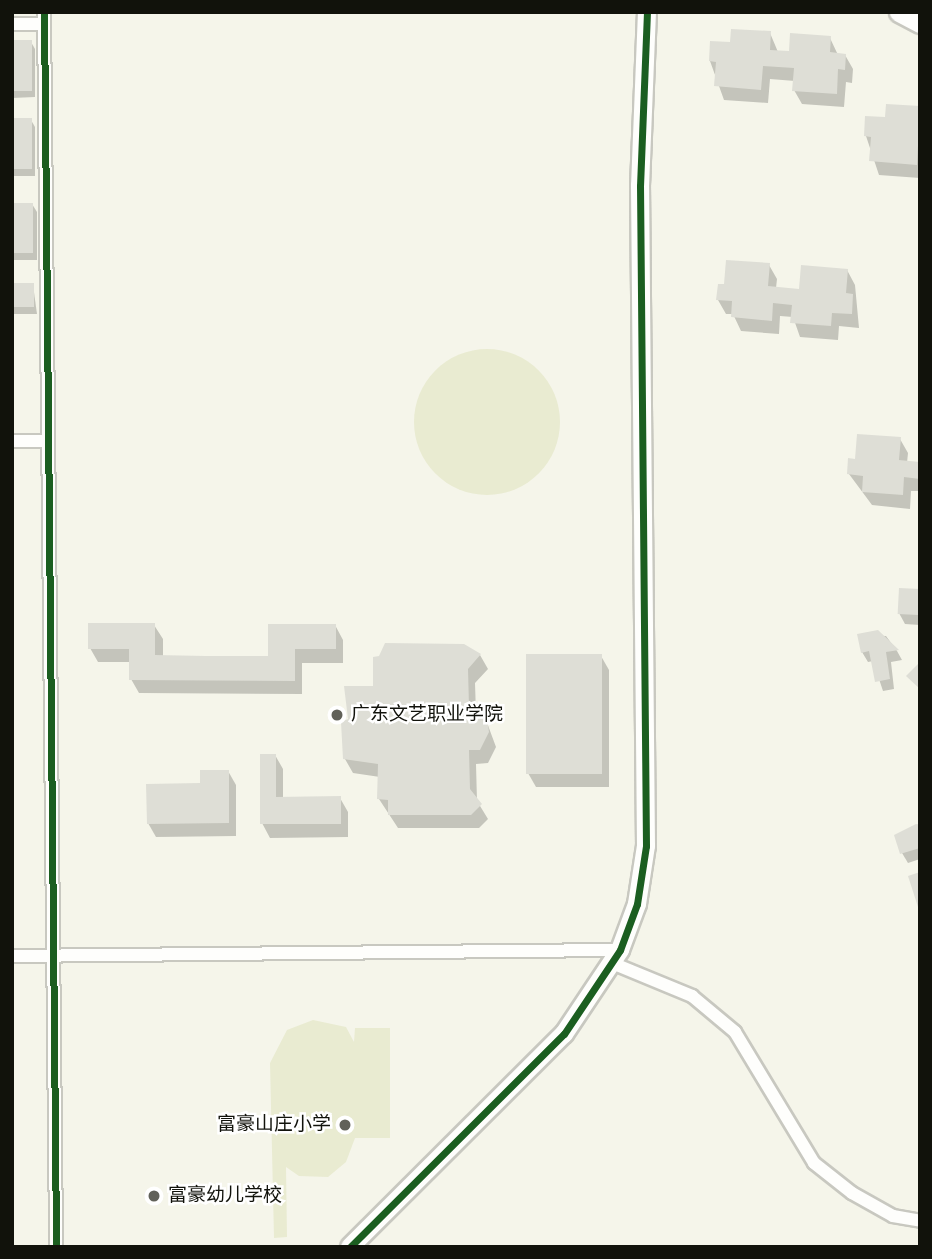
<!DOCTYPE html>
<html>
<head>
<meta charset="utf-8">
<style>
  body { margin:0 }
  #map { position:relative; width:932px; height:1259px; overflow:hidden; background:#f5f5ea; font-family:Karla,"Noto Sans SC",sans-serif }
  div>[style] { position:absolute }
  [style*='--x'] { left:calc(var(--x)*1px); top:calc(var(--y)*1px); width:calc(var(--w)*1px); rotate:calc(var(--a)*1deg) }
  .green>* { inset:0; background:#e9ebd1 }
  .round { border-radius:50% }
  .shadow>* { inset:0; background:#0003 }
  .building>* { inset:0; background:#deded6; transform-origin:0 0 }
  .roads { filter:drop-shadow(2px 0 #c8c8c0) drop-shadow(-2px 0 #c8c8c0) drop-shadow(0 2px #c8c8c0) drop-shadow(0 -2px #c8c8c0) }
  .street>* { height:12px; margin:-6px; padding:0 6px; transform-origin:6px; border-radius:6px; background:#fefefc }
  .secondary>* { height:18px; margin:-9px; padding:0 9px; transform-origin:9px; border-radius:9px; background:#fefefc }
  .primary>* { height:19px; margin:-9.5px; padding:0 9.5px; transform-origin:9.5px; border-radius:9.5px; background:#fefefc }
  .cycleway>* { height:7px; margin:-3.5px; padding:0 3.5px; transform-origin:3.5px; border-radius:3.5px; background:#1b5e20 }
  .dots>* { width:19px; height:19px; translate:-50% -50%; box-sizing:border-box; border:4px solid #fff; border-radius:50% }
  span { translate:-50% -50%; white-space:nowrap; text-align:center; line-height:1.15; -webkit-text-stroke:5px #fff; paint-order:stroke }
  .poi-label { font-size:19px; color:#11120b }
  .left { translate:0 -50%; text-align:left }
  .right { translate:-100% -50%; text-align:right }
  .frame { position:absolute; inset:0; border:14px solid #11120b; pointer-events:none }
</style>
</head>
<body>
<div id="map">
  <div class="green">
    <i class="round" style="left:414px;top:349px;width:146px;height:146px"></i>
    <i style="clip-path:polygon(313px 1020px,346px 1027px,354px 1042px,355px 1028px,390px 1028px,390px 1138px,355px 1138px,346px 1162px,328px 1177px,299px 1176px,286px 1167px,287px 1237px,274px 1238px,270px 1063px,287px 1030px)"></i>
  </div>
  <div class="shadow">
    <i style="clip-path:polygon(770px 33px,778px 52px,790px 53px,830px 38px,838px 55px,845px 55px,853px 69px,852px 83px,846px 82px,844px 107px,802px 104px,794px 90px,795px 81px,770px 79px,768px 103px,724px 100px,710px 61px,731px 44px)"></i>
    <i style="clip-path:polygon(12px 42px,31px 42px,35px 49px,35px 97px,12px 98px)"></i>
    <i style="clip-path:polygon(920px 108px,920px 178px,879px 175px,866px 136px,887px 119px)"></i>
    <i style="clip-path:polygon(12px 120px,31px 120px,35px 127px,35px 176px,12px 176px)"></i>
    <i style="clip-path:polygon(12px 204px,32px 204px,37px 212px,37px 260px,12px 260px)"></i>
    <i style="clip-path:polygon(769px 265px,777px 279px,776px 288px,801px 290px,847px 270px,855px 285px,859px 328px,839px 326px,838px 340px,800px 337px,793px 317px,780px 316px,779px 334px,741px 331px,733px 314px,726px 314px,718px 300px,725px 286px)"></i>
    <i style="clip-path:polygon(12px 285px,33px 285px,37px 314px,12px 314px)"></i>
    <i style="clip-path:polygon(900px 439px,908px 453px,907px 463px,920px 464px,920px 491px,911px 491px,910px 509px,872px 505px,849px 474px,856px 461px)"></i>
    <i style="clip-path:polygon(920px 591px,920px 625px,905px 624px,899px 613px)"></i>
    <i style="clip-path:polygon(154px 625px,163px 639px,163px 657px,270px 657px,335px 625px,343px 640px,343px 663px,302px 663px,302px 694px,139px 693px,131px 679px,131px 662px,98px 662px,90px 648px)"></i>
    <i style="clip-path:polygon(859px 635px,886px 636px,897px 651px,902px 660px,891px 662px,894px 689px,883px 691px,873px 661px,868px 662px,862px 652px)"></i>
    <i style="clip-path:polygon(480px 655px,488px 669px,475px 683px,476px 713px,486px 720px,496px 747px,488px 763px,476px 764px,477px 801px,488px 819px,479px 828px,398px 828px,379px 799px,380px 777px,353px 773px,345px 759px,349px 720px,375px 688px)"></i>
    <i style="clip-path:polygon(601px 656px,609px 670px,609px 787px,536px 787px,528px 773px)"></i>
    <i style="clip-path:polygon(275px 755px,283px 769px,283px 798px,340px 798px,348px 812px,348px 837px,270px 838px,262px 823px)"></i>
    <i style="clip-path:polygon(228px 771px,236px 785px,236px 836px,156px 837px,148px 823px)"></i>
    <i style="clip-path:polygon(920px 824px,920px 859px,908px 863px,902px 853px,911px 827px)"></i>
  </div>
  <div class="building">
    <i style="clip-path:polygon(731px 29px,771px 31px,770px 50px,789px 51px,790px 33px,831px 36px,830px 52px,846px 54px,845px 70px,838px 69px,837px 94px,792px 91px,794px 68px,763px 66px,761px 90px,714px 86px,716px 62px,709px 61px,710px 41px,730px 42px)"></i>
    <i style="left:12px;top:40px;width:20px;height:51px"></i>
    <i style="clip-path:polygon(886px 104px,920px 106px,917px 165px,869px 161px,871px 137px,864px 136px,865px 116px,885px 117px)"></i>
    <i style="left:12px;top:118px;width:20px;height:51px"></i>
    <i style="left:12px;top:203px;width:21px;height:50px"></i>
    <i style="clip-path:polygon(726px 260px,770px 263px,768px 286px,799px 289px,801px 265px,848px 269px,846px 293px,853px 294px,852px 314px,832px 313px,831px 326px,790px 323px,792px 305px,773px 303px,772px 321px,731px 317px,732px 301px,716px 300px,718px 284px,724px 284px)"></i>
    <i style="left:12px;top:283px;width:22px;height:24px"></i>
    <i style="clip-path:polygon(857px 434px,901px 437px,899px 460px,920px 462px,920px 479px,904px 477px,903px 495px,862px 492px,863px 476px,847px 474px,848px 458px,855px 459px)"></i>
    <i style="left:899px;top:588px;width:21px;height:26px;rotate:3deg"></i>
    <i style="clip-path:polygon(88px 623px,155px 623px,155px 655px,206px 656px,268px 656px,268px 624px,336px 624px,336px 649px,295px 649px,295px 681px,129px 680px,129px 649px,88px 649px)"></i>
    <i style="clip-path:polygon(878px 630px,899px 650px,886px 652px,890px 679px,875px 682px,869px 651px,861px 653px,857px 634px)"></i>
    <i style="clip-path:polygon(385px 643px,464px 644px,481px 654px,468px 669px,469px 706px,487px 719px,489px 732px,480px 750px,469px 750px,470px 789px,482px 804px,471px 815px,388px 815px,388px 800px,377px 799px,378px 764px,343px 759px,341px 722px,348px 719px,344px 686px,373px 686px,373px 657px,379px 656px)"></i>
    <i style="left:526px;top:654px;width:76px;height:120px"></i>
    <i style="clip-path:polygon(920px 662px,920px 689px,906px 676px)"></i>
    <i style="clip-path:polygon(260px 754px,276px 754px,276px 797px,341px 796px,341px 824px,260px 824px)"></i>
    <i style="clip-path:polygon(200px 770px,229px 770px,229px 823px,147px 824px,146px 784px,200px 783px)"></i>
    <i style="clip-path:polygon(916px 824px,920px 825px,920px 848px,900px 854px,894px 835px)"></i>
    <i style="clip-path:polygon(920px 872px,920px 906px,918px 907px,908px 876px)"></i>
  </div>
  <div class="roads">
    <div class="street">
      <i style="--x:44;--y:12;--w:1235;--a:89.44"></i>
      <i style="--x:12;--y:24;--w:32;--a:0"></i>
      <i style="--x:12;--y:441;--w:35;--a:0"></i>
      <i style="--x:12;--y:956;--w:608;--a:-0.57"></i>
      <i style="--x:612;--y:963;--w:87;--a:22.4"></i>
      <i style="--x:692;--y:996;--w:56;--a:39.9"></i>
      <i style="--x:735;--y:1032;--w:153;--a:58.9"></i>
      <i style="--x:814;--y:1163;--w:48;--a:38.3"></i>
      <i style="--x:852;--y:1193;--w:47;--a:29.3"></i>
      <i style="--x:893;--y:1216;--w:27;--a:10"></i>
    </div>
    <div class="secondary">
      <i style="--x:350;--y:1247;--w:302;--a:-44.9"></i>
      <i style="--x:564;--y:1034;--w:101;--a:-56.3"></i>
      <i style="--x:620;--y:950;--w:49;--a:-69.7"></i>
      <i style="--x:637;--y:904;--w:59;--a:-81.2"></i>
      <i style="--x:646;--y:846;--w:660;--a:-90.52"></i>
      <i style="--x:640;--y:186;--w:174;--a:-87.7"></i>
    </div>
    <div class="primary">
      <i style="--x:899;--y:12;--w:24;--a:28"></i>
    </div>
  </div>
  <div class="cycleway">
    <i style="--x:44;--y:12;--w:1235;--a:89.44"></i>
    <i style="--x:350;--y:1247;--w:302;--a:-44.9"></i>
    <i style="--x:564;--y:1034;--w:101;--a:-56.3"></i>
    <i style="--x:620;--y:950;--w:49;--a:-69.7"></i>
    <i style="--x:637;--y:904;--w:59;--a:-81.2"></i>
    <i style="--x:646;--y:846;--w:660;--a:-90.52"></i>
    <i style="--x:640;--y:186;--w:174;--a:-87.7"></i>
  </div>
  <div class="dots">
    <i style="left:337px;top:715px;background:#616159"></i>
    <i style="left:345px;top:1125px;background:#616159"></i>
    <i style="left:154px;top:1196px;background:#616159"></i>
  </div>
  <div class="poi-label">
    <span class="left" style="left:351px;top:715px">广东文艺职业学院</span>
    <span class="right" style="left:331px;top:1125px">富豪山庄小学</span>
    <span class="left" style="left:168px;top:1196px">富豪幼儿学校</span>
  </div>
  <div class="frame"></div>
</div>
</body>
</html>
